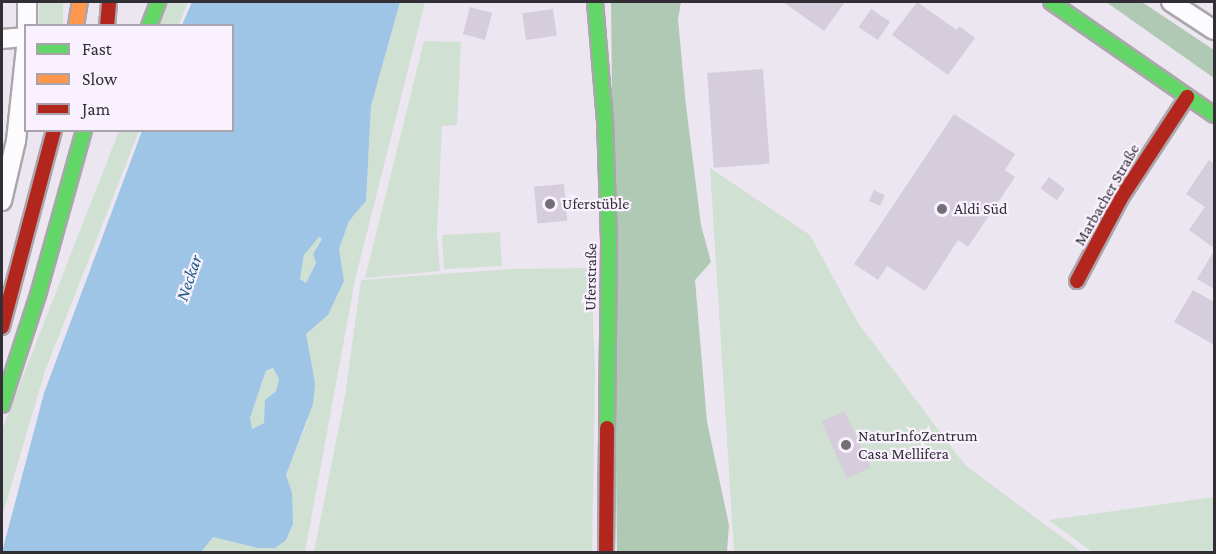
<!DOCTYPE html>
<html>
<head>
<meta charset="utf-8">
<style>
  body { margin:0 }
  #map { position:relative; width:1216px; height:554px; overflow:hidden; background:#ece6f0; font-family:"Crimson Pro",serif }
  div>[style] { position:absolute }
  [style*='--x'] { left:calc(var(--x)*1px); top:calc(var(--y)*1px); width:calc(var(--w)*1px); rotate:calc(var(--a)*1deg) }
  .green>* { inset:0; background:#d0e0d3; transform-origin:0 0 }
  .forest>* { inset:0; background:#b0c9b4 }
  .water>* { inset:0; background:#9ec5e6 }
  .building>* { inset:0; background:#d6cddc; transform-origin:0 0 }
  .roads { filter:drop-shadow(2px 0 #aaa6ac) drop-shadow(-2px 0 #aaa6ac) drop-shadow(0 2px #aaa6ac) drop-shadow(0 -2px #aaa6ac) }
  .street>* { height:18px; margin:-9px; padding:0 9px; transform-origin:9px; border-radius:9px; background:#fcfbfd }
  .fast>* { height:14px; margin:-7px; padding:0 7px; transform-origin:7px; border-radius:7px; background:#63d668 }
  .slow>* { height:14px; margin:-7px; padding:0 7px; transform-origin:7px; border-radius:7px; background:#ff974d }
  .jam>* { height:14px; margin:-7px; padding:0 7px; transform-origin:7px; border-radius:7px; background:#b3261e }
  .dots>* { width:16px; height:16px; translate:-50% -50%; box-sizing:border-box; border:3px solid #f9f1fe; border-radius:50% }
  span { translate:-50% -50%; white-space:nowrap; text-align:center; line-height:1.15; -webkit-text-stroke:4.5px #f9f1fe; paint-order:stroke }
  .street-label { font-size:16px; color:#322e35 }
  .poi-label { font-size:16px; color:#322e35 }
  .left { translate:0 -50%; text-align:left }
  .water-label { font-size:18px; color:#195c85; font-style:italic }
  .frame { position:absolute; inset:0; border:3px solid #322e35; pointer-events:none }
  .legend { position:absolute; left:24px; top:24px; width:210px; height:108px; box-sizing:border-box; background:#f9f1fe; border:2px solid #a9a3ae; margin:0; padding:8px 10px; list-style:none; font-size:18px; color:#322e35 }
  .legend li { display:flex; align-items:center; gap:12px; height:30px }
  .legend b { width:30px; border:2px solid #a9a3ae }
</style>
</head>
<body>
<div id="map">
  <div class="green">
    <i style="left:39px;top:2px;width:24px;height:23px"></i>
    <i style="clip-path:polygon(168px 2px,188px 2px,179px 25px,159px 26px)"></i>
    <i style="clip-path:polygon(400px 2px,425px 2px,355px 280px,305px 552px,201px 552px,213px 537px,244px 544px,286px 540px,293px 524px,286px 475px,307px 422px,315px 383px,305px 334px,328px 315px,344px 281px,339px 249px,349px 221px,366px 201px,371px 106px)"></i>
    <i style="clip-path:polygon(424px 41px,461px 42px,457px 125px,442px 126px,437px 234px,440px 271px,365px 278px)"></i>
    <i style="clip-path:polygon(119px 131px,139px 131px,45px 371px,2px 517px,2px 430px)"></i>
    <i style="clip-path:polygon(710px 168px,810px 235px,858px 323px,965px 465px,1082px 552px,734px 552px)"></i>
    <i style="left:500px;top:232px;width:34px;height:58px;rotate:87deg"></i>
    <i style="clip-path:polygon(319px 237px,322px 239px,313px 254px,316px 263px,306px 283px,300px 280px,304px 255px)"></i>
    <i style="clip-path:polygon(591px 268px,595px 373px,592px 552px,314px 552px,345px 396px,361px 280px,509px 269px)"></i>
    <i style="clip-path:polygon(273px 368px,279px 379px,276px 391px,268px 397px,264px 423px,252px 429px,250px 418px,257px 397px,266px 372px)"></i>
    <i style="clip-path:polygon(1214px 497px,1214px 552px,1092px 552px,1049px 520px)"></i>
  </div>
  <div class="forest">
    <i style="clip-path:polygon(611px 2px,681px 2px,678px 19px,686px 106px,701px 225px,711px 262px,695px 280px,707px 422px,729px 525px,727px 552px,617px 552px)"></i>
    <i style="clip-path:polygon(1106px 2px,1142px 2px,1214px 50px,1214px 78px)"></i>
  </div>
  <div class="water">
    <i style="clip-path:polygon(evenodd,192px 2px,400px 2px,371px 106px,366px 201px,349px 221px,339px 249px,344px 281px,328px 315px,306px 334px,315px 383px,313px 404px,286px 475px,292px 493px,293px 524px,286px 540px,275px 548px,258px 548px,213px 537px,201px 552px,2px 552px,44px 393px,142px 131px,232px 130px,232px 26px,182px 25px,192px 2px,319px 237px,322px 239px,313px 254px,316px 263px,306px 283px,300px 279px,304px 255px,319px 237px,192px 2px,273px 368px,279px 379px,276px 391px,265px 400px,264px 423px,252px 429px,250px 418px,257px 397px,266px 371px,273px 368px)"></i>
  </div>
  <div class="building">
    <i style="clip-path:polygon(783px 2px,845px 2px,824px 31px)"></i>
    <i style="clip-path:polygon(917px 2px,957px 30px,959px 26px,975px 38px,948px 75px,892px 35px)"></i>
    <i style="left:470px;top:7px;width:23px;height:28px;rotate:15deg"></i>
    <i style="left:553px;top:9px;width:27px;height:31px;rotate:82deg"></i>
    <i style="left:871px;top:9px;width:23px;height:22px;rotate:34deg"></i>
    <i style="left:763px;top:69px;width:95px;height:56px;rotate:86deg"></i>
    <i style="clip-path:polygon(954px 114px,1015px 154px,1005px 170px,1015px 177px,968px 247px,958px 240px,925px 291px,887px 266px,878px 280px,854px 264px)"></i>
    <i style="clip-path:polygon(1209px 160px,1214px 164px,1214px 248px,1189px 230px,1205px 207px,1186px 194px)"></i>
    <i style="left:1049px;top:177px;width:20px;height:14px;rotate:37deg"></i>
    <i style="left:564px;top:184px;width:37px;height:30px;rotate:85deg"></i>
    <i style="left:874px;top:190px;width:12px;height:12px;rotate:24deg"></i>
    <i style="clip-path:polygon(1214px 251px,1214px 289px,1197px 279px)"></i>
    <i style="clip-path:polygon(1193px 290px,1214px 302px,1214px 345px,1174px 322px)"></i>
    <i style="left:845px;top:411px;width:62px;height:26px;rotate:66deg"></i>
  </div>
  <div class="roads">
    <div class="street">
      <i style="--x:1171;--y:2;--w:51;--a:33.1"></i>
      <i style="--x:27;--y:26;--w:24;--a:-90"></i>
      <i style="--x:2;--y:39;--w:24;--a:-5"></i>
      <i style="--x:2;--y:201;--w:62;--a:-76.9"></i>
      <i style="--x:16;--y:141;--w:94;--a:-83.9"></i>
    </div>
    <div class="fast">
      <i style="--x:595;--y:2;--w:118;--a:85.2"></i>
      <i style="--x:605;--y:120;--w:122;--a:88.1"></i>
      <i style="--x:609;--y:242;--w:186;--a:90.6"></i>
      <i style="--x:1051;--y:2;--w:198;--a:34.7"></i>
      <i style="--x:149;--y:26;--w:26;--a:-69"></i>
      <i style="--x:2;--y:405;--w:116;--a:-71.9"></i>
      <i style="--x:38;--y:295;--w:171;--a:-74.4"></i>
    </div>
    <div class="slow">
      <i style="--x:76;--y:26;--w:24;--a:-81"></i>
    </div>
    <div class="jam">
      <i style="--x:107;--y:26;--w:24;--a:-85"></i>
      <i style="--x:1077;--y:281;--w:94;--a:-62.1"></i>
      <i style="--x:1121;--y:198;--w:121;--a:-56.8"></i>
      <i style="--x:2;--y:327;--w:204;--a:-75.2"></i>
      <i style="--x:606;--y:552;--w:124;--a:-89.5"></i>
    </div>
  </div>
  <div class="dots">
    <i style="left:550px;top:204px;background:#736e76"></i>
    <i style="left:942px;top:209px;background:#736e76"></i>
    <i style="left:846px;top:445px;background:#736e76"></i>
  </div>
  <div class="street-label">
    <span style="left:1107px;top:195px;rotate:-60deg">Marbacher Straße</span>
    <span style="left:591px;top:277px;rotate:-89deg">Uferstraße</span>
  </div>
  <div class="poi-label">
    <span class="left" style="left:562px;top:204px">Uferstüble</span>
    <span class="left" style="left:954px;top:209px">Aldi Süd</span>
    <span class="left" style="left:858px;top:445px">NaturInfoZentrum<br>Casa Mellifera</span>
  </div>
  <div class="water-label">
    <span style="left:189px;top:278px;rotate:-71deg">Neckar</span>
  </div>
  <div class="frame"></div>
  <ul class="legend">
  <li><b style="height:8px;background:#63d668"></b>Fast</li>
  <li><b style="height:8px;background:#ff974d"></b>Slow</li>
  <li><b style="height:8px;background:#b3261e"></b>Jam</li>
  </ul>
</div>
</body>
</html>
